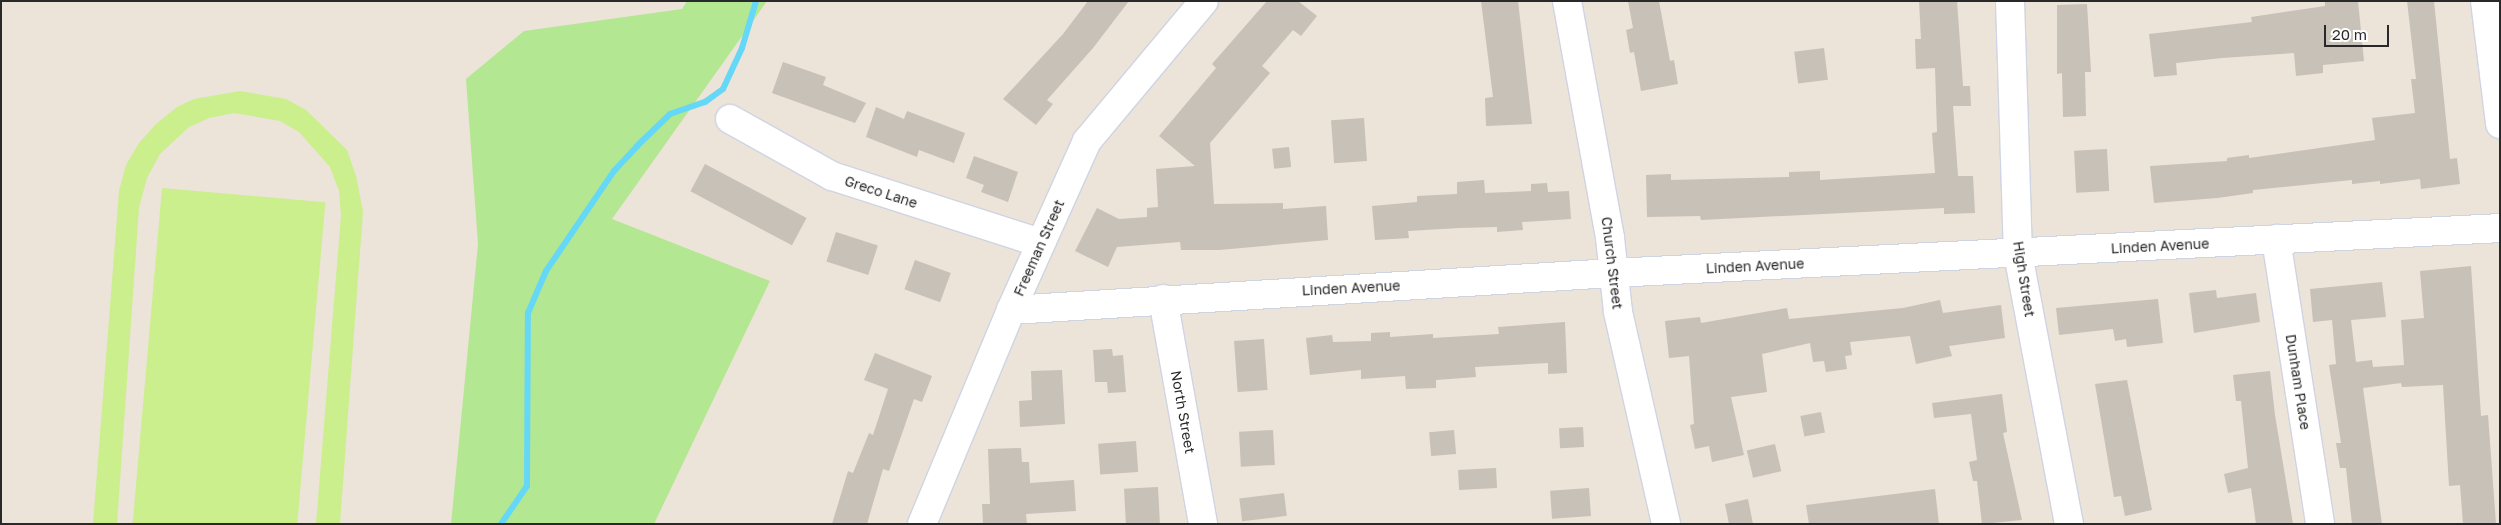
<!DOCTYPE html>
<html>
<head>
<meta charset="utf-8">
<style>
  body { margin:0 }
  #map { position:relative; width:2501px; height:525px; overflow:hidden; background:#ece3d9; font-family:"Golos Text",sans-serif }
  div>[style] { position:absolute }
  [style*='--x'] { left:calc(var(--x)*1px); top:calc(var(--y)*1px); width:calc(var(--w)*1px); rotate:calc(var(--a)*1deg) }
  .green>* { inset:0; background:#b4e792 }
  .pitch>* { inset:0; background:#cbef8c; transform-origin:0 0 }
  .stream>* { height:6px; margin:-3px; padding:0 3px; transform-origin:3px; border-radius:3px; background:#64d8f6 }
  .building>* { inset:0; background:#c7c1b8; transform-origin:0 0 }
  .roads { filter:drop-shadow(1px 0 #cfd4e3) drop-shadow(-1px 0 #cfd4e3) drop-shadow(0 1px #cfd4e3) drop-shadow(0 -1px #cfd4e3) }
  .minor>* { height:28px; margin:-14px; padding:0 14px; transform-origin:14px; border-radius:14px; background:#fff }
  span { translate:-50% -50%; white-space:nowrap; text-align:center; line-height:1.15; -webkit-text-stroke:4px #fff; paint-order:stroke }
  .street-label { font-size:14px; color:#292929 }
  .frame { position:absolute; inset:0; border:2px solid #292929; pointer-events:none }
  .scale { position:absolute; left:2324px; top:25px; width:65px; height:22px; box-sizing:border-box; border:2px solid #292929; border-top:0; padding-left:6px; font-size:15px; line-height:18px; white-space:nowrap; color:#292929; -webkit-text-stroke:4px #fff; paint-order:stroke }
</style>
</head>
<body>
<div id="map">
  <div class="green">
    <i style="clip-path:polygon(687px 1px,767px 1px,612px 219px,770px 281px,654px 524px,451px 524px,478px 244px,466px 79px,524px 31px,682px 9px)"></i>
  </div>
  <div class="pitch">
    <i style="clip-path:polygon(240px 91px,286px 99px,306px 110px,347px 150px,356px 176px,363px 211px,340px 524px,316px 524px,341px 215px,339px 191px,330px 167px,299px 132px,280px 121px,234px 113px,209px 118px,189px 127px,160px 154px,147px 178px,139px 208px,117px 524px,93px 524px,119px 191px,126px 165px,139px 143px,156px 124px,177px 107px,194px 99px)"></i>
    <i style="left:162px;top:188px;width:164px;height:337px;rotate:5deg"></i>
  </div>
  <div class="stream">
    <i style="--x:501;--y:524;--w:46;--a:-55.6"></i>
    <i style="--x:527;--y:486;--w:173;--a:-89.7"></i>
    <i style="--x:528;--y:313;--w:46;--a:-66.8"></i>
    <i style="--x:546;--y:271;--w:121;--a:-55.8"></i>
    <i style="--x:614;--y:171;--w:34;--a:-47"></i>
    <i style="--x:637;--y:146;--w:46;--a:-44.1"></i>
    <i style="--x:670;--y:114;--w:37;--a:-19"></i>
    <i style="--x:705;--y:102;--w:22;--a:-36"></i>
    <i style="--x:723;--y:89;--w:45;--a:-65.1"></i>
    <i style="--x:742;--y:48;--w:49;--a:-73.4"></i>
  </div>
  <div class="building">
    <i style="clip-path:polygon(1088px 1px,1129px 1px,1093px 48px,1047px 100px,1053px 104px,1036px 125px,1003px 99px,1063px 34px)"></i>
    <i style="clip-path:polygon(1267px 1px,1298px 1px,1317px 16px,1301px 36px,1293px 30px,1262px 66px,1270px 73px,1210px 143px,1214px 204px,1283px 203px,1283px 209px,1326px 206px,1328px 240px,1219px 250px,1181px 250px,1180px 242px,1117px 247px,1108px 267px,1075px 251px,1097px 208px,1119px 219px,1147px 217px,1147px 208px,1158px 207px,1156px 169px,1195px 166px,1159px 136px,1216px 68px,1212px 64px)"></i>
    <i style="clip-path:polygon(1481px 1px,1518px 1px,1532px 124px,1486px 126px,1485px 98px,1493px 97px)"></i>
    <i style="clip-path:polygon(1628px 1px,1659px 1px,1670px 61px,1674px 60px,1678px 84px,1641px 91px,1634px 52px,1630px 53px,1626px 30px,1633px 28px)"></i>
    <i style="clip-path:polygon(1919px 1px,1957px 1px,1963px 86px,1970px 86px,1971px 106px,1953px 106px,1958px 176px,1973px 176px,1975px 213px,1944px 214px,1944px 208px,1701px 220px,1700px 216px,1647px 217px,1646px 175px,1671px 174px,1671px 180px,1789px 177px,1789px 172px,1820px 171px,1820px 180px,1935px 173px,1932px 133px,1937px 132px,1935px 68px,1916px 69px,1915px 39px,1921px 39px)"></i>
    <i style="clip-path:polygon(2325px 1px,2358px 1px,2364px 61px,2323px 65px,2323px 73px,2296px 76px,2294px 53px,2222px 58px,2176px 63px,2177px 75px,2154px 77px,2149px 34px,2252px 22px,2251px 17px,2325px 6px)"></i>
    <i style="clip-path:polygon(2407px 1px,2434px 1px,2450px 159px,2457px 158px,2460px 184px,2421px 189px,2420px 179px,2380px 184px,2380px 181px,2352px 184px,2352px 180px,2253px 190px,2253px 193px,2217px 198px,2154px 203px,2150px 166px,2227px 161px,2227px 158px,2249px 155px,2249px 158px,2375px 140px,2372px 118px,2415px 113px,2411px 79px,2416px 79px)"></i>
    <i style="clip-path:polygon(2087px 4px,2091px 72px,2085px 72px,2086px 116px,2063px 117px,2062px 73px,2057px 74px,2057px 5px)"></i>
    <i style="left:1824px;top:48px;width:32px;height:30px;rotate:83deg"></i>
    <i style="clip-path:polygon(783px 62px,826px 77px,823px 85px,866px 103px,855px 123px,772px 93px)"></i>
    <i style="clip-path:polygon(876px 107px,904px 119px,907px 111px,965px 133px,954px 163px,919px 150px,917px 157px,866px 137px)"></i>
    <i style="left:1364px;top:118px;width:43px;height:33px;rotate:86deg"></i>
    <i style="left:1289px;top:147px;width:20px;height:17px;rotate:84deg"></i>
    <i style="left:2107px;top:149px;width:42px;height:33px;rotate:87deg"></i>
    <i style="clip-path:polygon(974px 156px,1018px 172px,1008px 202px,981px 192px,984px 185px,966px 178px)"></i>
    <i style="left:705px;top:164px;width:115px;height:31px;rotate:28deg"></i>
    <i style="clip-path:polygon(1484px 180px,1485px 193px,1531px 191px,1531px 184px,1547px 183px,1548px 192px,1569px 191px,1571px 219px,1522px 222px,1523px 230px,1497px 232px,1497px 227px,1459px 228px,1408px 231px,1409px 238px,1375px 240px,1372px 206px,1417px 202px,1417px 196px,1457px 194px,1457px 182px)"></i>
    <i style="left:836px;top:232px;width:44px;height:31px;rotate:18deg"></i>
    <i style="left:915px;top:260px;width:38px;height:31px;rotate:20deg"></i>
    <i style="clip-path:polygon(2471px 266px,2481px 416px,2488px 415px,2496px 524px,2463px 524px,2460px 485px,2449px 486px,2443px 385px,2402px 387px,2401px 383px,2363px 388px,2382px 524px,2352px 524px,2346px 468px,2340px 468px,2336px 443px,2341px 443px,2329px 365px,2336px 364px,2332px 320px,2313px 322px,2310px 289px,2382px 282px,2386px 317px,2351px 320px,2356px 362px,2372px 360px,2373px 367px,2404px 365px,2401px 320px,2424px 318px,2420px 271px)"></i>
    <i style="clip-path:polygon(2216px 290px,2217px 298px,2256px 293px,2260px 322px,2194px 333px,2189px 293px)"></i>
    <i style="clip-path:polygon(2158px 299px,2163px 343px,2127px 347px,2126px 339px,2115px 341px,2113px 329px,2059px 335px,2056px 308px)"></i>
    <i style="clip-path:polygon(1940px 300px,1943px 313px,2001px 305px,2005px 338px,1949px 346px,1952px 356px,1916px 364px,1910px 336px,1850px 342px,1852px 355px,1845px 356px,1847px 369px,1826px 372px,1824px 361px,1813px 362px,1810px 343px,1762px 354px,1767px 392px,1731px 397px,1744px 455px,1712px 462px,1709px 446px,1695px 449px,1690px 425px,1694px 424px,1689px 356px,1669px 358px,1665px 321px,1700px 317px,1701px 323px,1787px 308px,1789px 319px,1903px 308px)"></i>
    <i style="clip-path:polygon(1565px 322px,1567px 373px,1548px 374px,1548px 363px,1475px 367px,1476px 377px,1436px 380px,1436px 388px,1406px 389px,1405px 376px,1361px 379px,1361px 370px,1310px 375px,1306px 338px,1332px 335px,1333px 342px,1371px 341px,1371px 333px,1390px 332px,1390px 337px,1433px 334px,1433px 338px,1499px 334px,1498px 327px)"></i>
    <i style="left:1264px;top:339px;width:51px;height:30px;rotate:86deg"></i>
    <i style="clip-path:polygon(1112px 349px,1113px 356px,1123px 355px,1126px 392px,1108px 393px,1107px 382px,1095px 382px,1093px 350px)"></i>
    <i style="clip-path:polygon(875px 353px,932px 376px,922px 402px,914px 399px,889px 471px,883px 469px,867px 524px,832px 524px,848px 471px,853px 473px,869px 433px,873px 435px,888px 389px,864px 380px)"></i>
    <i style="clip-path:polygon(1062px 370px,1065px 424px,1020px 427px,1019px 401px,1032px 400px,1031px 371px)"></i>
    <i style="clip-path:polygon(2270px 371px,2275px 415px,2293px 524px,2256px 524px,2251px 488px,2228px 493px,2224px 474px,2248px 468px,2241px 401px,2236px 401px,2233px 375px)"></i>
    <i style="clip-path:polygon(2127px 380px,2152px 510px,2125px 516px,2121px 496px,2114px 497px,2095px 384px)"></i>
    <i style="clip-path:polygon(2002px 394px,2007px 432px,2003px 433px,2022px 520px,1982px 524px,1977px 481px,1973px 481px,1969px 462px,1977px 460px,1971px 414px,1934px 418px,1932px 403px)"></i>
    <i style="left:1821px;top:412px;width:21px;height:21px;rotate:79deg"></i>
    <i style="left:1583px;top:427px;width:20px;height:24px;rotate:87deg"></i>
    <i style="left:1273px;top:430px;width:35px;height:34px;rotate:87deg"></i>
    <i style="left:1454px;top:430px;width:24px;height:25px;rotate:85deg"></i>
    <i style="left:1136px;top:441px;width:31px;height:38px;rotate:86deg"></i>
    <i style="left:1775px;top:444px;width:28px;height:29px;rotate:77deg"></i>
    <i style="clip-path:polygon(1021px 448px,1022px 462px,1029px 462px,1030px 483px,1074px 480px,1076px 511px,1026px 514px,1027px 524px,983px 524px,982px 504px,990px 504px,988px 449px)"></i>
    <i style="left:1496px;top:468px;width:20px;height:38px;rotate:87deg"></i>
    <i style="left:1158px;top:487px;width:37px;height:34px;rotate:87deg"></i>
    <i style="left:1589px;top:488px;width:28px;height:39px;rotate:86deg"></i>
    <i style="clip-path:polygon(1935px 489px,1939px 524px,1809px 524px,1806px 505px)"></i>
    <i style="left:1284px;top:493px;width:23px;height:45px;rotate:83deg"></i>
    <i style="clip-path:polygon(1748px 499px,1753px 524px,1729px 524px,1725px 504px)"></i>
  </div>
  <div class="roads">
    <div class="minor">
      <i style="--x:1567;--y:1;--w:241;--a:79.7"></i>
      <i style="--x:1610;--y:238;--w:74;--a:83.8"></i>
      <i style="--x:1618;--y:312;--w:217;--a:77.2"></i>
      <i style="--x:2010;--y:1;--w:253;--a:88.2"></i>
      <i style="--x:2018;--y:254;--w:275;--a:79.3"></i>
      <i style="--x:2485;--y:1;--w:124;--a:83"></i>
      <i style="--x:730;--y:119;--w:117;--a:29.2"></i>
      <i style="--x:832;--y:176;--w:219;--a:17.8"></i>
      <i style="--x:2276;--y:239;--w:288;--a:81.2"></i>
      <i style="--x:1163;--y:299;--w:229;--a:79.9"></i>
      <i style="--x:1011;--y:310;--w:603;--a:-3.52"></i>
      <i style="--x:1613;--y:273;--w:888;--a:-2.9"></i>
      <i style="--x:922;--y:524;--w:232;--a:-67.4"></i>
      <i style="--x:1011;--y:310;--w:185;--a:-65.8"></i>
      <i style="--x:1087;--y:141;--w:182;--a:-50.1"></i>
    </div>
  </div>
  <div class="street-label">
    <span style="left:881px;top:192px;rotate:18deg">Greco Lane</span>
    <span style="left:2160px;top:246px;rotate:-3deg">Linden Avenue</span>
    <span style="left:1039px;top:248px;rotate:-66deg">Freeman Street</span>
    <span style="left:1612px;top:263px;rotate:83deg">Church Street</span>
    <span style="left:1755px;top:266px;rotate:-3deg">Linden Avenue</span>
    <span style="left:2024px;top:279px;rotate:81deg">High Street</span>
    <span style="left:1351px;top:288px;rotate:-3deg">Linden Avenue</span>
    <span style="left:2298px;top:382px;rotate:81deg">Dunham Place</span>
    <span style="left:1183px;top:412px;rotate:80deg">North Street</span>
  </div>
  <div class="frame"></div>
  <div class="scale">20 m</div>
</div>
</body>
</html>
